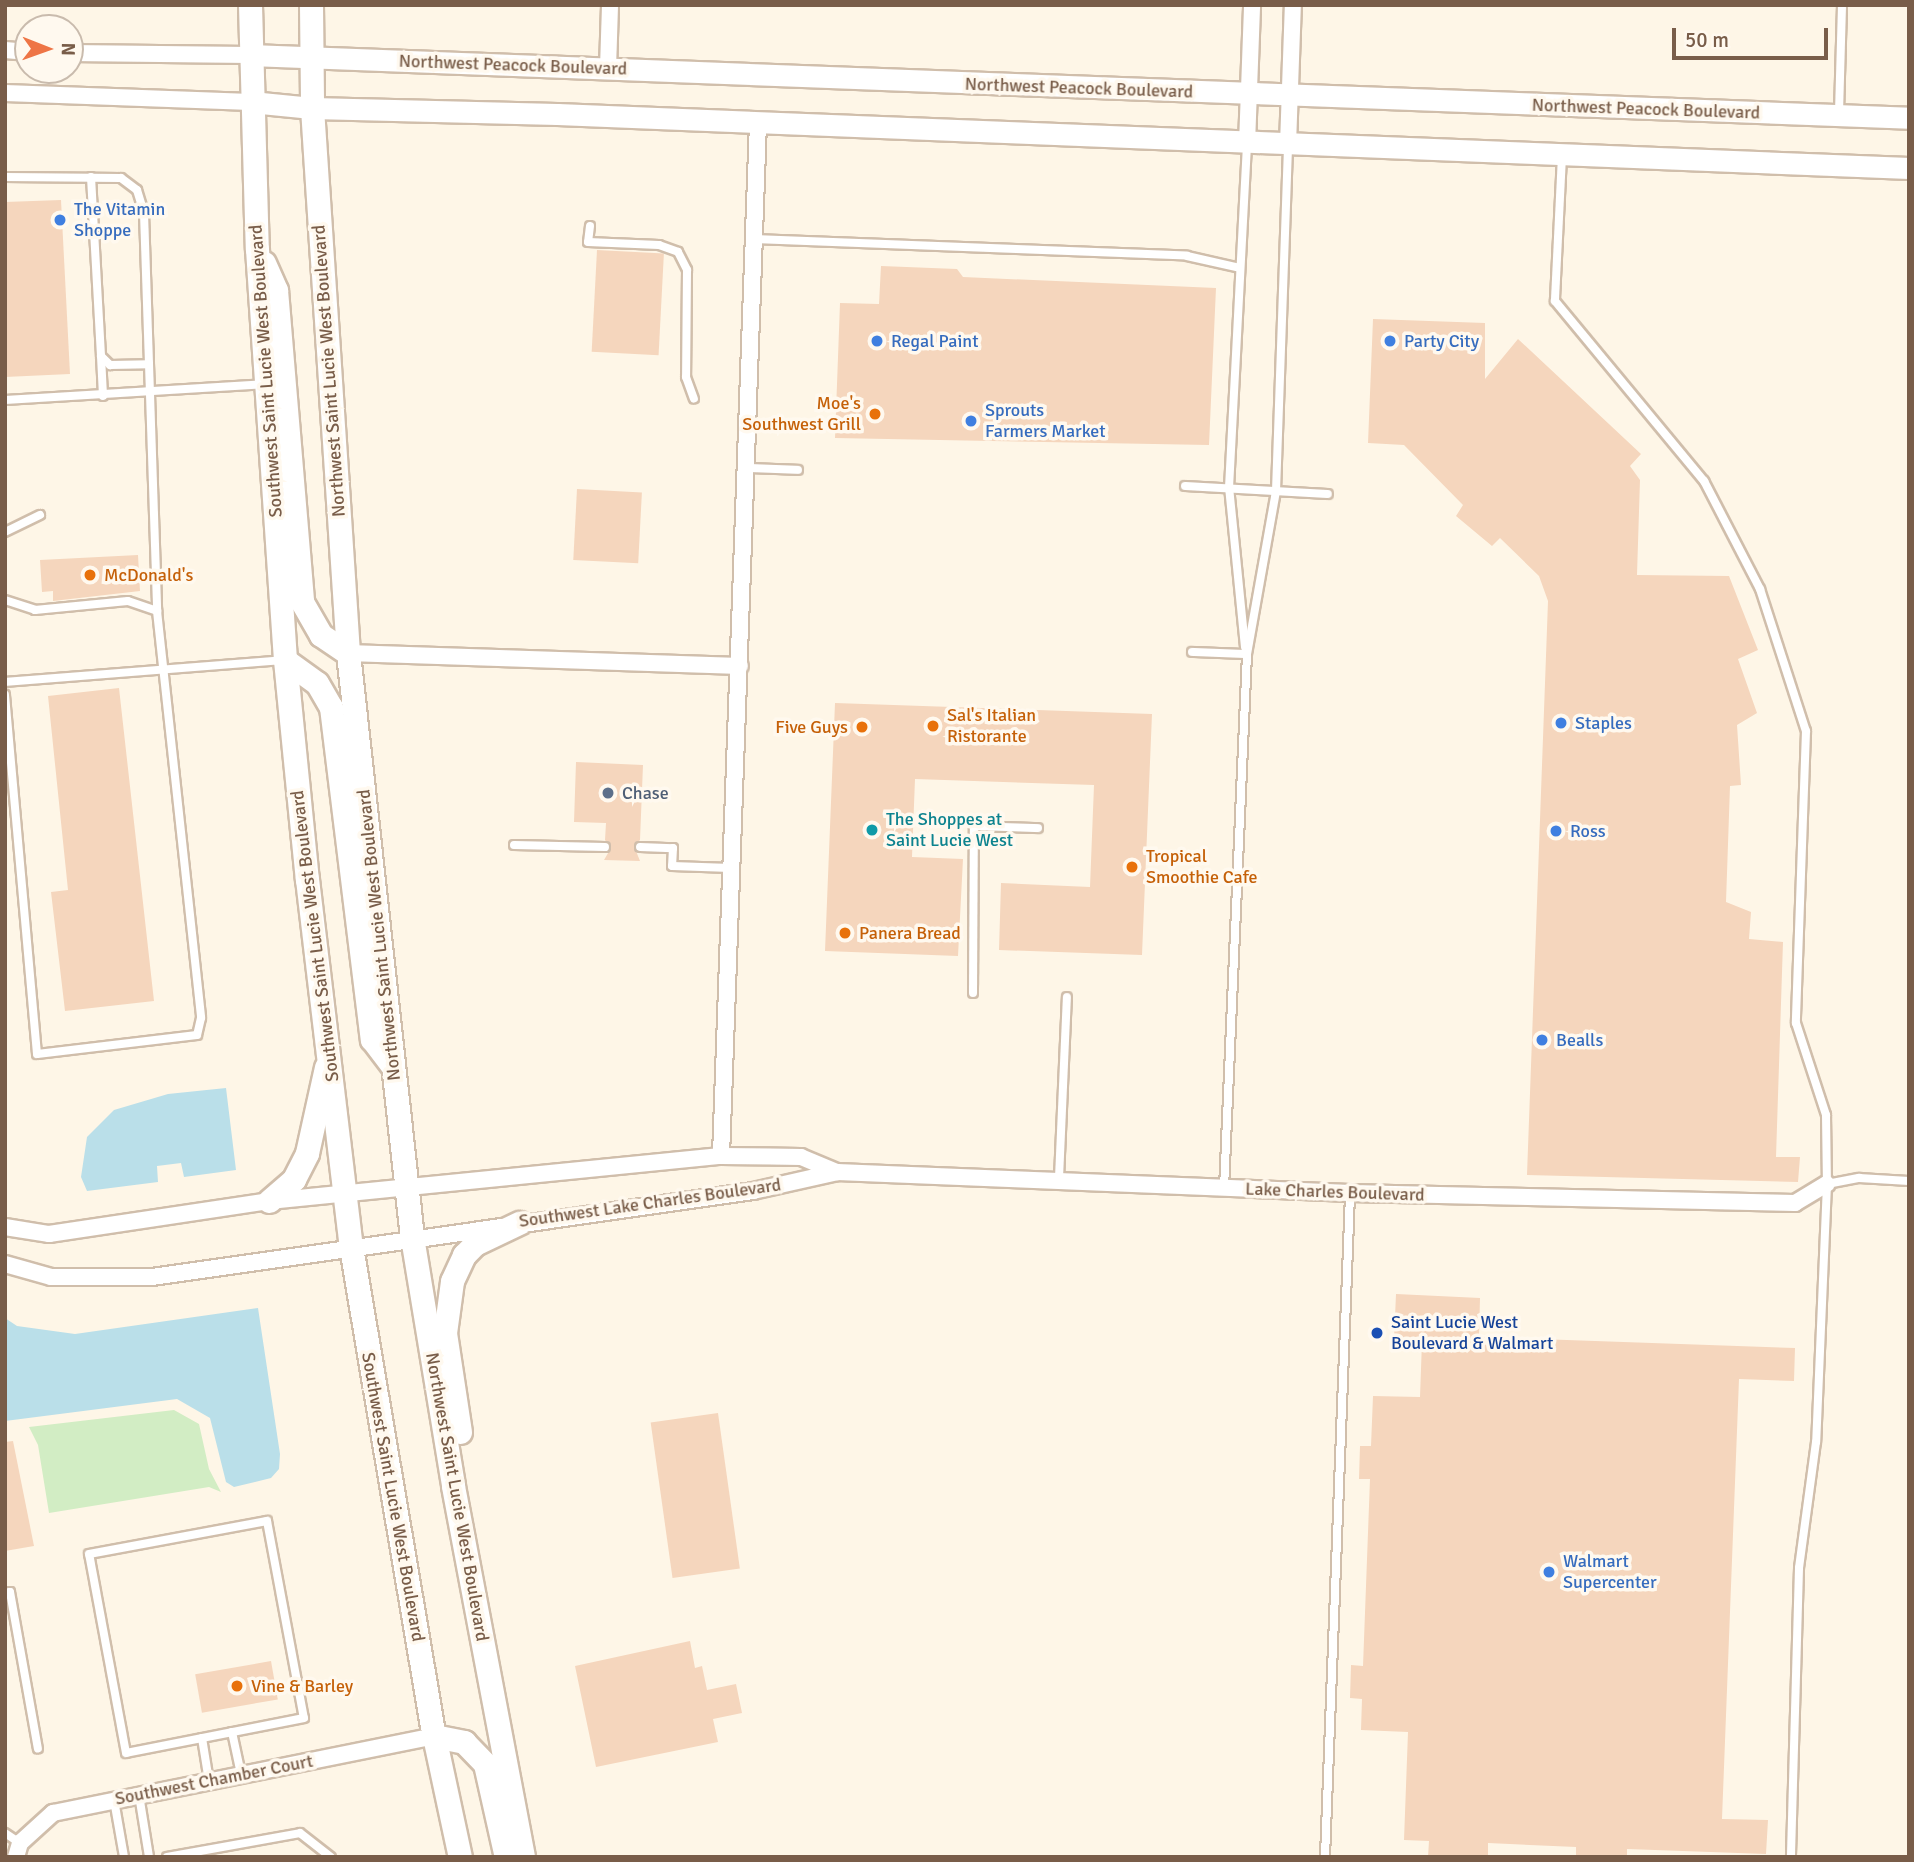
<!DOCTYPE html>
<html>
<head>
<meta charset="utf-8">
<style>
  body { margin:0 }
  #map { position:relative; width:1914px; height:1862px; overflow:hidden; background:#fef6e7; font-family:Signika,sans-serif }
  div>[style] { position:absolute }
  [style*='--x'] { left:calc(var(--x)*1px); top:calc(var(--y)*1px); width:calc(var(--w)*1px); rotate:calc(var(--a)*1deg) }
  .green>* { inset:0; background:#d2edc4 }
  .water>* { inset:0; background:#badfe9 }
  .building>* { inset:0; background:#f5d6bd; transform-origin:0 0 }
  .roads { filter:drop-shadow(2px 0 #d0beab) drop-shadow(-2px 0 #d0beab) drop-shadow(0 2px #d0beab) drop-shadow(0 -2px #d0beab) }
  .service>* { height:8px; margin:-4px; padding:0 4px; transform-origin:4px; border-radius:4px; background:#fff }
  .minor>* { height:16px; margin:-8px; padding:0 8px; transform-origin:8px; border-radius:8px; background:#fff }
  .tertiary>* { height:21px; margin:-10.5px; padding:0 10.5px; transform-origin:10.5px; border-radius:10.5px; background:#fff }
  .secondary>* { height:23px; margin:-11.5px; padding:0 11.5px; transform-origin:11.5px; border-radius:11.5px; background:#fff }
  .dots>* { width:19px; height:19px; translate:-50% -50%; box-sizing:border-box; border:4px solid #fff9ef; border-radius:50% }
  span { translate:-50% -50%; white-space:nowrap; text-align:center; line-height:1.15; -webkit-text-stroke:7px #fff9ef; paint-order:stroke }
  .street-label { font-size:18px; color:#795d49 }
  .shop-label { font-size:18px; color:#366cbe }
  .left { translate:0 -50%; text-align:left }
  .food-label { font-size:18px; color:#c56008 }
  .right { translate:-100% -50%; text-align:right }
  .service-label { font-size:18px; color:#4e5e75 }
  .culture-label { font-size:18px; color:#0d838f }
  .transit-label { font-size:18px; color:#164399 }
  .frame { position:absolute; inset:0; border:7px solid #795d49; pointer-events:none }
  .north { position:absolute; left:14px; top:14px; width:70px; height:70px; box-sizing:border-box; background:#fff9ef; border:2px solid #c9bbad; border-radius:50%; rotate:91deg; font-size:19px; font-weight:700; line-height:28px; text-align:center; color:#795d49 }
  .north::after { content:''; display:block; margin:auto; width:24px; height:32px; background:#ee7546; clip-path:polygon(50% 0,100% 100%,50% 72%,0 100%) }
  .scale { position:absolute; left:1672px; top:28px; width:156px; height:32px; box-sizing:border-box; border:4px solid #795d49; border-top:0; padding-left:9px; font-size:21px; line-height:24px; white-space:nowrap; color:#795d49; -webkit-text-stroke:5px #fff9ef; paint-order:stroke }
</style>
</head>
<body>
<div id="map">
  <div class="green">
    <i style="clip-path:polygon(174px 1410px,199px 1424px,209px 1469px,221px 1492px,209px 1487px,49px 1513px,38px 1445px,29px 1427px)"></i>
  </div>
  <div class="water">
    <i style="clip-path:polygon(226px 1088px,236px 1170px,184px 1177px,181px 1163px,157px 1166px,158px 1182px,87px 1191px,81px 1177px,87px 1137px,114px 1110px,168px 1094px)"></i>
    <i style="clip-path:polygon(258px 1308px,280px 1454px,279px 1469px,271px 1478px,234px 1487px,226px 1482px,210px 1418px,177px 1399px,5px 1421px,5px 1318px,17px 1326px,75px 1334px)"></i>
  </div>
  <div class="building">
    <i style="clip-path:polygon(61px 200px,70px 374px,5px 377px,5px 202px)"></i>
    <i style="left:597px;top:250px;width:67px;height:102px;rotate:3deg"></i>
    <i style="clip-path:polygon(881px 266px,957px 269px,963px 277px,1216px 288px,1209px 445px,835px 438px,840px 303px,879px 304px)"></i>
    <i style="clip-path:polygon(1373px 319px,1485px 323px,1485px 379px,1518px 339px,1641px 454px,1630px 466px,1640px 480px,1637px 575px,1729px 576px,1758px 650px,1738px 659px,1757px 713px,1737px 725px,1741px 785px,1730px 786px,1726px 902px,1751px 912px,1749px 939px,1783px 942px,1776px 1157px,1800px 1157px,1798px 1182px,1527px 1175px,1548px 601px,1539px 576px,1500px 538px,1492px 546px,1456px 516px,1463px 505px,1404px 445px,1368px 443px)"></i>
    <i style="left:577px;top:489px;width:65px;height:71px;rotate:3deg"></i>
    <i style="clip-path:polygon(138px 555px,140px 591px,53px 601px,53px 591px,42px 592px,40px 560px)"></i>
    <i style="clip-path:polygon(119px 688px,154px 1001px,65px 1011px,51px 892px,68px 890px,48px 696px)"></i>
    <i style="clip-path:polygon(835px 703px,1152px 714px,1142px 955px,999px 950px,1001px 883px,1090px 887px,1094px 785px,915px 779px,912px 857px,963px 859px,958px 956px,825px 951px)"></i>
    <i style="clip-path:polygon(576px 762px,643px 765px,640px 840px,634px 846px,640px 861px,604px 860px,611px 848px,605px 840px,606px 823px,574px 822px)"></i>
    <i style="clip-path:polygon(1396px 1294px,1480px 1298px,1479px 1337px,1795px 1348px,1794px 1381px,1739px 1379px,1722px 1819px,1768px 1820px,1766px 1854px,1627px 1849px,1627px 1857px,1576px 1857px,1576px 1847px,1488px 1843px,1488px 1857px,1428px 1857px,1429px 1841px,1404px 1840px,1408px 1732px,1361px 1730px,1362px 1699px,1350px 1698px,1351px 1665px,1363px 1666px,1370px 1479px,1359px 1479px,1360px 1446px,1371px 1446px,1373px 1396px,1420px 1397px,1422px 1341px,1394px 1340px)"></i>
    <i style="left:718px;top:1413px;width:157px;height:68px;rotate:82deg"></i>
    <i style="clip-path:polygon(13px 1441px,34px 1546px,5px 1551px,5px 1442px)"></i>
    <i style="clip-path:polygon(690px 1641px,695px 1668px,702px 1666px,707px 1690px,736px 1684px,742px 1713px,713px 1719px,718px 1742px,596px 1767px,575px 1666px)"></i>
    <i style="left:271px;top:1661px;width:39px;height:77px;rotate:80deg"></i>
  </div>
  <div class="roads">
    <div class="service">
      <i style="--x:1839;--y:113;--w:108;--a:-88.4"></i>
      <i style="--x:1562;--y:156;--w:145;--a:92.8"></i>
      <i style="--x:1555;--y:301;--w:234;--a:50.4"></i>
      <i style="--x:1704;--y:481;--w:122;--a:62.6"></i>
      <i style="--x:1760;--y:589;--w:149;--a:72.1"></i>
      <i style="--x:1806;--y:731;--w:292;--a:92"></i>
      <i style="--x:1796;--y:1023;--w:97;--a:71.9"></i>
      <i style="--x:1826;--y:1115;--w:69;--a:89.2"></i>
      <i style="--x:1827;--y:1184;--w:258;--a:92.4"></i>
      <i style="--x:1816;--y:1442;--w:127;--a:97.7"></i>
      <i style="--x:1799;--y:1568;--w:289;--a:91.6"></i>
      <i style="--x:5;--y:177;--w:116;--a:0.5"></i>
      <i style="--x:121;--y:178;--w:20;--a:37"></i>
      <i style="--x:137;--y:190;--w:24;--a:73"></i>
      <i style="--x:144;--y:213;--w:398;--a:88.1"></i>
      <i style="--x:157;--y:611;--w:409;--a:83.8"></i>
      <i style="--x:201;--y:1018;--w:17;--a:103"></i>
      <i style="--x:197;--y:1035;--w:161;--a:173.2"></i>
      <i style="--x:37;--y:1054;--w:361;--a:-95.1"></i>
      <i style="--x:91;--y:177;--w:179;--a:86.8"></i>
      <i style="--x:101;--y:356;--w:13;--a:45"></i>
      <i style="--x:110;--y:365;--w:39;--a:-1"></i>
      <i style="--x:590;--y:226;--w:16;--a:97"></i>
      <i style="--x:588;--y:242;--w:71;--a:2.4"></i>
      <i style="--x:659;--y:245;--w:20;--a:20"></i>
      <i style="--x:678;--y:252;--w:20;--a:63"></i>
      <i style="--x:687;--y:270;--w:107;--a:90.5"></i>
      <i style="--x:686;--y:377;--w:23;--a:70"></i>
      <i style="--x:754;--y:239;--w:433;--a:2.2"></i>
      <i style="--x:1187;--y:256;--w:54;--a:12.8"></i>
      <i style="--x:101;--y:356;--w:40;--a:87.1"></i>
      <i style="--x:5;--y:400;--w:259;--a:-3.5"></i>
      <i style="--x:747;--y:468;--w:51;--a:2.2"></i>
      <i style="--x:1185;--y:486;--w:143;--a:3.2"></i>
      <i style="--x:5;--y:532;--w:39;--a:-26"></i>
      <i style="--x:5;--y:600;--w:32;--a:18"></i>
      <i style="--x:35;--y:610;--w:93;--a:-5.5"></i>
      <i style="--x:128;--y:601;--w:31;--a:19"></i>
      <i style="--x:1245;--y:647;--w:160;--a:-95.7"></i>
      <i style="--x:1229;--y:488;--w:344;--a:-87"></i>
      <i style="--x:1192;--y:652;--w:55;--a:2.1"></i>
      <i style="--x:5;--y:682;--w:278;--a:-4.5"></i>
      <i style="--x:514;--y:845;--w:91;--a:1.3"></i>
      <i style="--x:640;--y:847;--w:33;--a:2"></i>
      <i style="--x:673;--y:848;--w:18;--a:93"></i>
      <i style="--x:672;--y:866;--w:59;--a:1.9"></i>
      <i style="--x:973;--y:993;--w:167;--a:-89.7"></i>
      <i style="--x:974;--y:826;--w:64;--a:1.8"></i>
      <i style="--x:1059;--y:1178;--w:181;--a:-87.5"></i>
      <i style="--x:1827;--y:1184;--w:33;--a:-11"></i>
      <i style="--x:1859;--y:1178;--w:50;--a:3.4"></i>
      <i style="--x:1224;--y:1189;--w:535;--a:-87.54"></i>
      <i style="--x:1247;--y:654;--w:166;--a:-79.9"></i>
      <i style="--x:1276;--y:491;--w:346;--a:-88"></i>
      <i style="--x:267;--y:1521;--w:200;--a:79.4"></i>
      <i style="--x:304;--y:1718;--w:181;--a:168.9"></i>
      <i style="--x:126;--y:1753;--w:202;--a:-100.5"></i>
      <i style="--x:89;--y:1554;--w:181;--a:-10.5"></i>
      <i style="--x:5;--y:1593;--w:5;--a:-11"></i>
      <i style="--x:10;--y:1592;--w:159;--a:79.9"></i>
      <i style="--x:232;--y:1732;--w:43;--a:77.9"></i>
      <i style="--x:202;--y:1738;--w:44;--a:80.8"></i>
      <i style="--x:139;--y:1795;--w:63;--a:80.8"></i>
      <i style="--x:114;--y:1800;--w:58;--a:80"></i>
      <i style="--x:5;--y:1833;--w:18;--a:34"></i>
      <i style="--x:167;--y:1857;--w:135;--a:-10.2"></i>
      <i style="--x:300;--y:1833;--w:39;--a:38"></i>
      <i style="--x:1325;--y:1857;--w:664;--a:-87.84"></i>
    </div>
    <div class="minor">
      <i style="--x:5;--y:50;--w:23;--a:5"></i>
      <i style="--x:70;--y:53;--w:180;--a:0.6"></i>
      <i style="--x:608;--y:69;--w:64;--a:-88.2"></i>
      <i style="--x:5;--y:93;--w:246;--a:2.1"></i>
      <i style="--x:1247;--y:144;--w:139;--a:-87.9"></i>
      <i style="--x:1288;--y:145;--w:140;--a:-88"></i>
      <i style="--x:348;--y:653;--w:392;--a:1.9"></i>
      <i style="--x:721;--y:1156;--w:1034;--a:-87.95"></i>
      <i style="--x:5;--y:1227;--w:45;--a:9"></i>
      <i style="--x:49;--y:1234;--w:222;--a:-8.5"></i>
      <i style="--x:269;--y:1201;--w:454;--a:-5.7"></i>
      <i style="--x:721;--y:1156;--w:80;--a:0.7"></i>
      <i style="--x:801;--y:1157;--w:39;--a:23"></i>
      <i style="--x:5;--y:1264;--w:48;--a:15.8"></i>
      <i style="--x:51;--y:1277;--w:101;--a:0"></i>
      <i style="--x:152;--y:1277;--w:607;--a:-8.14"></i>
      <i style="--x:753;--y:1191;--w:86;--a:-12.7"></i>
      <i style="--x:837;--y:1172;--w:513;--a:2.34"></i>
      <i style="--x:1350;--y:1193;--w:445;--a:1.3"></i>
      <i style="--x:1795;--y:1203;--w:37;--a:-31"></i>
      <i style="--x:16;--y:1857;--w:15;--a:-74"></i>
      <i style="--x:20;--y:1843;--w:45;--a:-42.3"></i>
      <i style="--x:53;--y:1813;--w:389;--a:-11.4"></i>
    </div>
    <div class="tertiary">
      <i style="--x:250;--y:55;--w:1660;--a:2.17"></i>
      <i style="--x:251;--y:102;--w:61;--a:5.6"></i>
      <i style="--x:312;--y:108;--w:245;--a:1.4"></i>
      <i style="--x:557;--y:114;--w:1353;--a:2.29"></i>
    </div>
    <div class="secondary">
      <i style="--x:250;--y:5;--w:244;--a:88.4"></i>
      <i style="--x:257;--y:249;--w:412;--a:86.1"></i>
      <i style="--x:285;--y:660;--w:220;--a:84.3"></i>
      <i style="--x:307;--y:879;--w:371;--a:83.2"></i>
      <i style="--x:351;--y:1247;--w:496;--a:80.4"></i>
      <i style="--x:434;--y:1736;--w:124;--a:77.9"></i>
      <i style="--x:311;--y:5;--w:103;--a:89.4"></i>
      <i style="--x:312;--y:108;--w:546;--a:86.22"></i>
      <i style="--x:348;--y:653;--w:587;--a:83.75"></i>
      <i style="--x:412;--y:1237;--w:252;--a:80.6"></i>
      <i style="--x:453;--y:1486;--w:378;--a:79.3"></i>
      <i style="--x:264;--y:263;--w:30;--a:66"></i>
      <i style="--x:276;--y:290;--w:313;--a:85.2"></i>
      <i style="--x:302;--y:602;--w:38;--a:60"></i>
      <i style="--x:321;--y:635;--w:32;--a:34"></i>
      <i style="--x:285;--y:660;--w:39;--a:36"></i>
      <i style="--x:317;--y:683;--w:28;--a:60"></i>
      <i style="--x:331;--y:707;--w:335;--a:83"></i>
      <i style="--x:372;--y:1039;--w:35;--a:53"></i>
      <i style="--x:269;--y:1201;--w:33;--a:-41"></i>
      <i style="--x:294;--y:1179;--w:29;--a:-63"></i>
      <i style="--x:307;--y:1153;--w:88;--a:-77.5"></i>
      <i style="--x:460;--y:1432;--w:100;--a:-98.6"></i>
      <i style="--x:445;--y:1333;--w:52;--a:-82.3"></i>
      <i style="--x:452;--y:1281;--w:29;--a:-65"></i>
      <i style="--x:464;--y:1255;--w:16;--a:-45"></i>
      <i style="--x:475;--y:1244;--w:49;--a:-25.5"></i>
      <i style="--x:434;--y:1736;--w:31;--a:11"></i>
      <i style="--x:464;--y:1742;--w:30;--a:46"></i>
      <i style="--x:485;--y:1764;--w:95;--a:77.3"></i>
    </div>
  </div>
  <div class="dots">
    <i style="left:60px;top:220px;background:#3f7fe0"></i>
    <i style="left:877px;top:341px;background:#3f7fe0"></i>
    <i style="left:1390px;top:341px;background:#3f7fe0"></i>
    <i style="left:875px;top:414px;background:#e8710a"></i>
    <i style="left:971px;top:421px;background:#3f7fe0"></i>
    <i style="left:90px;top:575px;background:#e8710a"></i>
    <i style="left:1561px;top:723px;background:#3f7fe0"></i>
    <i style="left:933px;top:726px;background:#e8710a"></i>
    <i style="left:862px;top:727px;background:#e8710a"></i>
    <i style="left:608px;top:793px;background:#5c6f8a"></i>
    <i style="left:872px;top:830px;background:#0f9aa8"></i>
    <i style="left:1556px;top:831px;background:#3f7fe0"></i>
    <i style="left:1132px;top:867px;background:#e8710a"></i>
    <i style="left:845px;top:933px;background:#e8710a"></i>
    <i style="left:1542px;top:1040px;background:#3f7fe0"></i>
    <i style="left:1377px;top:1333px;background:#1a4fb4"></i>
    <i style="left:1549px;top:1572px;background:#3f7fe0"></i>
    <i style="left:237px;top:1686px;background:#e8710a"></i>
  </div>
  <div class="street-label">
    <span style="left:513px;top:65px;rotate:2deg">Northwest Peacock Boulevard</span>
    <span style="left:1079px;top:88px;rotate:2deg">Northwest Peacock Boulevard</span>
    <span style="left:1646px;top:109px;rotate:2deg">Northwest Peacock Boulevard</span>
    <span style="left:266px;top:371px;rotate:-94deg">Southwest Saint Lucie West Boulevard</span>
    <span style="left:329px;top:371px;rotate:-94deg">Northwest Saint Lucie West Boulevard</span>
    <span style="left:379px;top:935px;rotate:-96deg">Northwest Saint Lucie West Boulevard</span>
    <span style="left:315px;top:936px;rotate:-97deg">Southwest Saint Lucie West Boulevard</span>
    <span style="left:1335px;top:1192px;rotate:2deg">Lake Charles Boulevard</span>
    <span style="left:650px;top:1203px;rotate:-8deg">Southwest Lake Charles Boulevard</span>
    <span style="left:393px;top:1497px;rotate:80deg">Southwest Saint Lucie West Boulevard</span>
    <span style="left:457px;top:1497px;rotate:80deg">Northwest Saint Lucie West Boulevard</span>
    <span style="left:214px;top:1780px;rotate:-11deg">Southwest Chamber Court</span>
  </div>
  <div class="shop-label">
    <span class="left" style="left:74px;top:220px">The Vitamin<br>Shoppe</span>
    <span class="left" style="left:891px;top:341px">Regal Paint</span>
    <span class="left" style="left:1404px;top:341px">Party City</span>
    <span class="left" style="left:985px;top:421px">Sprouts<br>Farmers Market</span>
    <span class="left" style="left:1575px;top:723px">Staples</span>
    <span class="left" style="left:1570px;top:831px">Ross</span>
    <span class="left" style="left:1556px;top:1040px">Bealls</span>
    <span class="left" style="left:1563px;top:1572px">Walmart<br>Supercenter</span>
  </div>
  <div class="food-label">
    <span class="right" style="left:861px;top:414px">Moe's<br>Southwest Grill</span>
    <span class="left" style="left:104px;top:575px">McDonald's</span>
    <span class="left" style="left:947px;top:726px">Sal's Italian<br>Ristorante</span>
    <span class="right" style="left:848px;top:727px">Five Guys</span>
    <span class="left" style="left:1146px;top:867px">Tropical<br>Smoothie Cafe</span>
    <span class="left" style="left:859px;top:933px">Panera Bread</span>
    <span class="left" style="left:251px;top:1686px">Vine &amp; Barley</span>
  </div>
  <div class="service-label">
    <span class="left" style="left:622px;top:793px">Chase</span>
  </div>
  <div class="culture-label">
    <span class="left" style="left:886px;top:830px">The Shoppes at<br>Saint Lucie West</span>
  </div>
  <div class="transit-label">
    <span class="left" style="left:1391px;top:1333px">Saint Lucie West<br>Boulevard &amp; Walmart</span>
  </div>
  <div class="frame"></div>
  <div class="north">N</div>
  <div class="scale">50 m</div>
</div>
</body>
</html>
